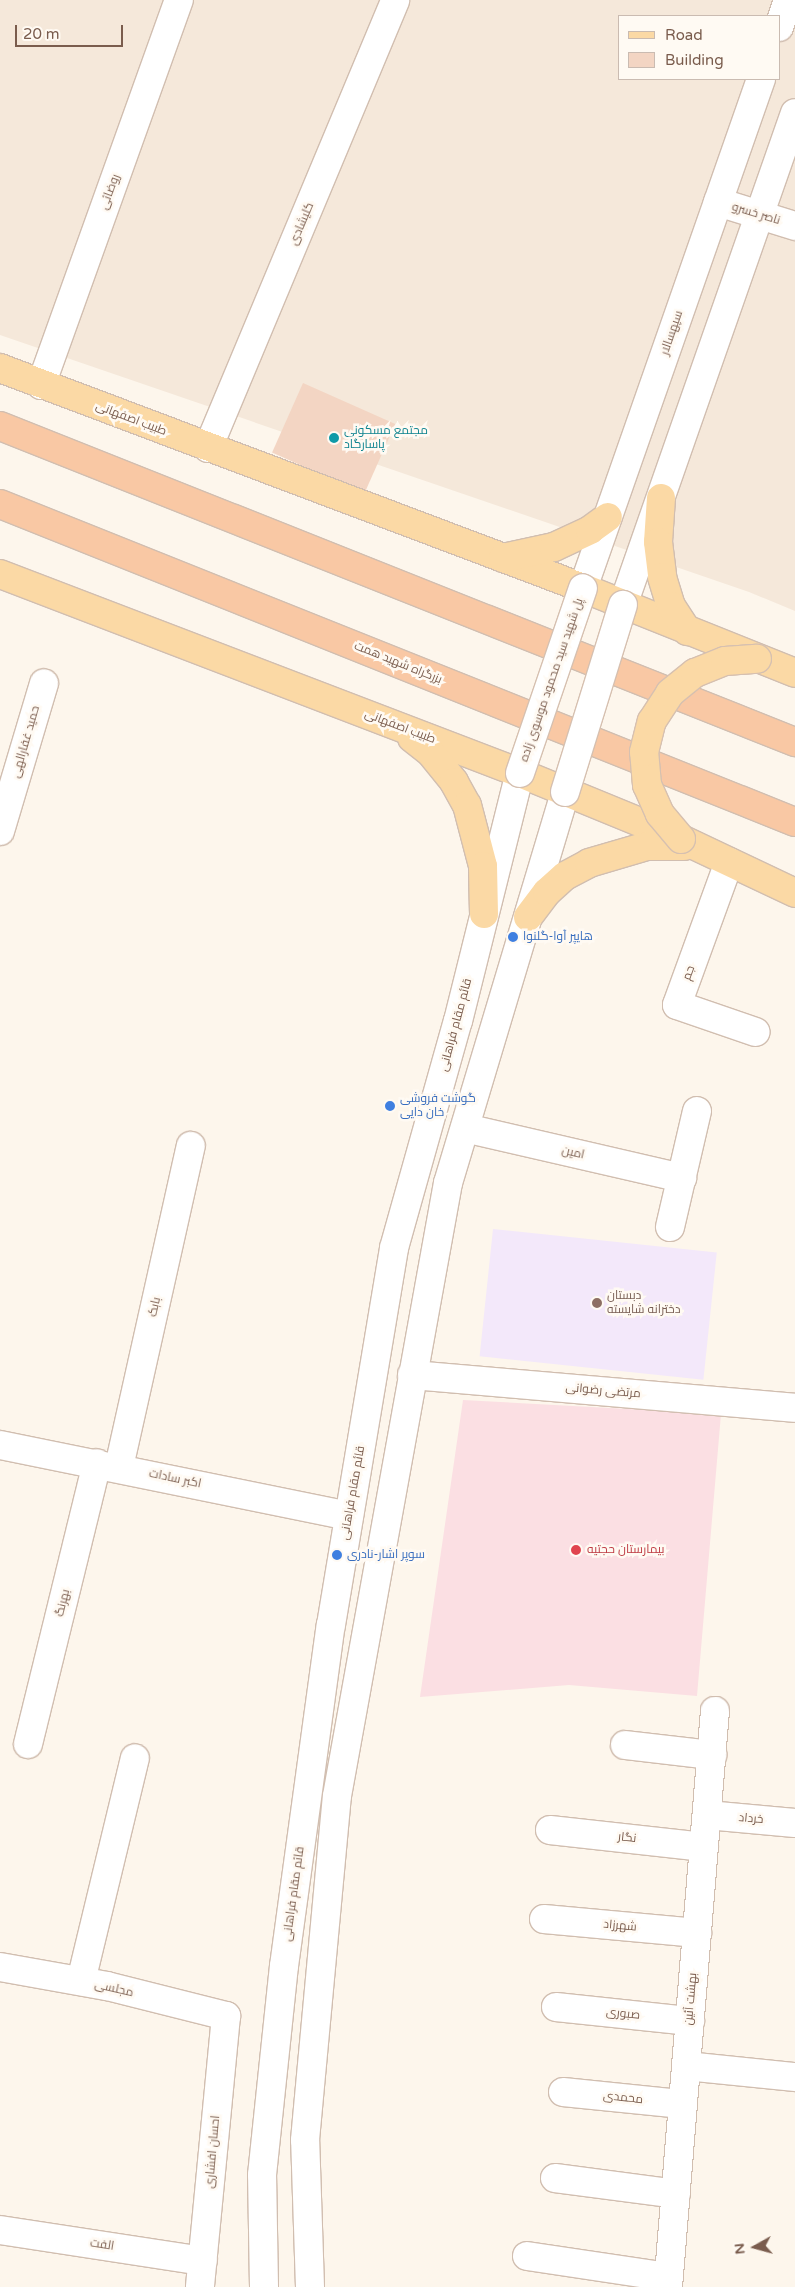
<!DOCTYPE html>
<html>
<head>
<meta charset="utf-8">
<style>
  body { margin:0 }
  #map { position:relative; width:795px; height:2287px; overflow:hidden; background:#fdf6ec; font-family:"Varela Round",Cairo,sans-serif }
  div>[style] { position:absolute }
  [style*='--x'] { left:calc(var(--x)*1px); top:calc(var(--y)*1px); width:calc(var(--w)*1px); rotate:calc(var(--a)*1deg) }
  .residential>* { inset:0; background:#f5e8da }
  .education>* { inset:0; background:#f3e8fa; transform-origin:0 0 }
  .medical>* { inset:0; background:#fbdfe3 }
  .building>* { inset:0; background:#f3d5c3; transform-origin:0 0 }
  .roads { filter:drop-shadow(1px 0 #d1beb0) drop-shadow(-1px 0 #d1beb0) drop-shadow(0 1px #d1beb0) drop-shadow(0 -1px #d1beb0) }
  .minor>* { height:28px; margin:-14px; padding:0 14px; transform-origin:14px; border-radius:14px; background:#fff }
  .secondary>* { height:28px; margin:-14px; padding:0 14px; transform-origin:14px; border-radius:14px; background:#fff }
  .primary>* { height:28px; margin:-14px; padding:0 14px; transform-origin:14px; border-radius:14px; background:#fbd9a5 }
  .trunk>* { height:28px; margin:-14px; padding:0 14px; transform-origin:14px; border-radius:14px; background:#f9c8a4 }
  .bridges { filter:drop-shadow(1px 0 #d6c0b0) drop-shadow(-1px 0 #d6c0b0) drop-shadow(0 1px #d6c0b0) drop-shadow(0 -1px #d6c0b0) }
  .secondary-bridge>* { height:28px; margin:-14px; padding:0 14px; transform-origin:14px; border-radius:14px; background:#fff }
  .primary-bridge>* { height:28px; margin:-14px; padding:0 14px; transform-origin:14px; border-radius:14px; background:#fbd9a5 }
  .dots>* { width:14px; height:14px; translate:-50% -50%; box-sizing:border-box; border:2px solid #fffaf3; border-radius:50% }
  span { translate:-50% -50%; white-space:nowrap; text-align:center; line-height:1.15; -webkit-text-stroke:5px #fffaf3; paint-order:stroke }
  .street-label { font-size:12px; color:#7a5c4d }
  .culture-label { font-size:12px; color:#0d838f }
  .left { translate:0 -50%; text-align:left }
  .shop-label { font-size:12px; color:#366cbe }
  .education-label { font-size:12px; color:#785e54 }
  .health-label { font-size:12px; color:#be3a42 }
  .legend { position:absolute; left:618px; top:15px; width:162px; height:65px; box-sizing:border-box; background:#fffaf3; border:1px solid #cabbb1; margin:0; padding:6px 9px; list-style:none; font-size:15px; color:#7a5c4d }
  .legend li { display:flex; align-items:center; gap:10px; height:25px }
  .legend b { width:25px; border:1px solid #cabbb1 }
  .north { position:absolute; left:730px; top:2222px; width:50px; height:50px; -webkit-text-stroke:4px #fffaf3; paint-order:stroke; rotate:263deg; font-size:14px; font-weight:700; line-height:20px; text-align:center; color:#7a5c4d }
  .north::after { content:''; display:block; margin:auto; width:18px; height:22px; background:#7a5c4d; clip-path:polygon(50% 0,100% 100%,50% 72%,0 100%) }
  .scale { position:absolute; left:15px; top:25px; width:108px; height:22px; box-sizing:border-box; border:2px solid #7a5c4d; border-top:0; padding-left:6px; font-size:15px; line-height:18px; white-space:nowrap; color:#7a5c4d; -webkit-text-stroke:4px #fffaf3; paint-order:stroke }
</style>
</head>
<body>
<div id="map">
  <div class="residential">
    <i style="clip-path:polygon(evenodd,0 0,795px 0,795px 611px,749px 592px,0 335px,0 0,619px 16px,779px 16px,779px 79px,619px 79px,619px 16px)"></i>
  </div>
  <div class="education">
    <i style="left:493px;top:1229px;width:225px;height:128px;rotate:6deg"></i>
  </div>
  <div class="medical">
    <i style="clip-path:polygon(463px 1400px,721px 1414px,697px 1696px,569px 1685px,420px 1697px)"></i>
  </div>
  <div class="building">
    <i style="left:303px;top:383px;width:101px;height:76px;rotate:24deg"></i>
  </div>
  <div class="roads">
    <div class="minor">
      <i style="--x:718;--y:202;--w:81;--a:17.3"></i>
      <i style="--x:41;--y:385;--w:409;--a:-70.3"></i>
      <i style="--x:208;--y:448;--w:485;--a:-67.3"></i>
      <i style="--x:0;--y:831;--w:154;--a:-73.4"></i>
      <i style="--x:729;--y:862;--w:152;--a:110"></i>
      <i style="--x:677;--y:1005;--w:83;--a:18.9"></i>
      <i style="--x:465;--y:1128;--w:223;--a:13"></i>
      <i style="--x:670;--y:1227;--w:119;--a:-76.9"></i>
      <i style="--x:412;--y:1375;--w:384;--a:4.9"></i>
      <i style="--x:0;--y:1445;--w:356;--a:11.5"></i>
      <i style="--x:119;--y:1467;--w:329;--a:-77.4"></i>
      <i style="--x:28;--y:1744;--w:289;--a:-76.2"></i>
      <i style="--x:625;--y:1745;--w:88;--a:6.6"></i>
      <i style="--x:707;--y:1815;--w:88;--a:5.2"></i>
      <i style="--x:550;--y:1830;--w:155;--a:6.3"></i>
      <i style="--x:544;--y:1919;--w:154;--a:5.2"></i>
      <i style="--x:0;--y:1967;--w:109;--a:10.1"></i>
      <i style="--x:107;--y:1986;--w:123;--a:14.1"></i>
      <i style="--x:226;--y:2016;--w:272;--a:95.5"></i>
      <i style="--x:81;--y:1981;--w:229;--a:-76.4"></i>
      <i style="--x:556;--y:2007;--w:135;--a:6"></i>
      <i style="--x:686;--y:2066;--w:110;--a:5.8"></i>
      <i style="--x:563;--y:2092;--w:120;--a:5.8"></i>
      <i style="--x:555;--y:2178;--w:122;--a:7.5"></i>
      <i style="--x:0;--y:2230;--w:205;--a:8.7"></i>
      <i style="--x:527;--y:2256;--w:143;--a:8.5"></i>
      <i style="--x:668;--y:2287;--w:578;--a:-85.34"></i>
    </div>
    <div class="secondary">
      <i style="--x:779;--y:27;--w:28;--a:-72"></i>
      <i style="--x:583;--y:588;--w:539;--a:-70.72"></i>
      <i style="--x:623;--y:605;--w:521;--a:-70.73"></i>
      <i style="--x:264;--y:2287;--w:112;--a:-91"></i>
      <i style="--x:262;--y:2175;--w:210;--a:-84"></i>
      <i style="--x:284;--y:1966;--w:344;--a:-82.2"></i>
      <i style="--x:331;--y:1625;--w:382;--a:-80.5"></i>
      <i style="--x:394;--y:1248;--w:236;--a:-74.3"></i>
      <i style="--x:458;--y:1021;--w:256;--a:-76"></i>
      <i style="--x:310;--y:2287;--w:147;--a:-91.9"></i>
      <i style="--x:305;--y:2140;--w:345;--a:-84.7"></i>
      <i style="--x:337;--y:1796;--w:623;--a:-79.74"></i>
      <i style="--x:448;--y:1183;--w:408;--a:-73.3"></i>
    </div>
    <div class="primary">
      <i style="--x:0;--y:368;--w:623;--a:20.67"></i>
      <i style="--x:583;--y:588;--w:228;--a:21.8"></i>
      <i style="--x:661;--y:498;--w:44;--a:93.9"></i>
      <i style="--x:658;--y:542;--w:35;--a:83"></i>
      <i style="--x:662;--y:577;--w:30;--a:73"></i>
      <i style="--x:671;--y:606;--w:30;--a:57"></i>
      <i style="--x:503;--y:558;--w:52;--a:-12.2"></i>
      <i style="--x:554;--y:547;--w:40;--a:-25"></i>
      <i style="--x:590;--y:530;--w:22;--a:-36"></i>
      <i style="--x:0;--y:574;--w:557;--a:20.94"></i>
      <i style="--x:520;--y:773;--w:174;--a:22.3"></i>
      <i style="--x:681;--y:839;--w:126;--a:25.3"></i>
      <i style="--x:412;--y:738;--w:23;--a:38"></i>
      <i style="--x:430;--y:752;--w:38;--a:51"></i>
      <i style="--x:454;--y:782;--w:26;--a:61"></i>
      <i style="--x:467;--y:805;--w:63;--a:75.3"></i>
      <i style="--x:483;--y:866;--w:48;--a:88.8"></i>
      <i style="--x:528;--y:917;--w:31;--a:-53"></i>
      <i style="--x:547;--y:892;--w:24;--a:-42"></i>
      <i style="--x:565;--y:876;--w:27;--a:-28"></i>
      <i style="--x:589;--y:863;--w:60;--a:-16.3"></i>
      <i style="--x:647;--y:846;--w:37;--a:0"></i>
    </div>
    <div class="trunk">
      <i style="--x:0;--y:426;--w:856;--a:21.68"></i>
      <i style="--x:0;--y:504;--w:856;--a:21.8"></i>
    </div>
  </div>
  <div class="bridges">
    <div class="secondary-bridge">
      <i style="--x:520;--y:773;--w:195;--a:-71.2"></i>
      <i style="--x:565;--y:792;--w:196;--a:-72.8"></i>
    </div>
    <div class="primary-bridge">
      <i style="--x:681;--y:839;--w:33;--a:-130"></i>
      <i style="--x:660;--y:814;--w:32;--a:-114"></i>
      <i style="--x:647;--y:785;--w:33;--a:-95"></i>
      <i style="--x:644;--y:752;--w:32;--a:-76"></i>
      <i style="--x:652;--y:721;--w:33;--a:-57"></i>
      <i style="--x:670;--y:693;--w:32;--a:-39"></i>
      <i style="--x:695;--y:673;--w:32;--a:-22"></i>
      <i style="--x:725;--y:661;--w:32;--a:-4"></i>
    </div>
  </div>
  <div class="dots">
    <i style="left:334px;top:438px;background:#0f9aa8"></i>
    <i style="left:513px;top:937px;background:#3f7fe0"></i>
    <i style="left:390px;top:1106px;background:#3f7fe0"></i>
    <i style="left:597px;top:1303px;background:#8d6e63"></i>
    <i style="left:576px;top:1550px;background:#e0444e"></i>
    <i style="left:337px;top:1555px;background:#3f7fe0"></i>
  </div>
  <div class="street-label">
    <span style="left:110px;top:192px;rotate:-70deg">روضائی</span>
    <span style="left:756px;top:214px;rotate:17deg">ناصر خسرو</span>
    <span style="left:302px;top:224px;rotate:-67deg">کلیشادی</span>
    <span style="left:672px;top:333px;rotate:-71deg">سپهسالار</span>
    <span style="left:131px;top:419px;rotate:21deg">طبیب اصفهانی</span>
    <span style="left:398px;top:663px;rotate:22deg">بزرگراه شهید همت</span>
    <span style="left:552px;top:680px;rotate:-71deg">پل شهید سید محمود موسوی زاده</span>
    <span style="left:400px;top:727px;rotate:21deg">طبیب اصفهانی</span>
    <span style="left:26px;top:742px;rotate:-74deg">حمید غفارالهی</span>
    <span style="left:689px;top:973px;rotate:-70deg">جم</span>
    <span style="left:456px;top:1025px;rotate:-75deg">قائم مقام فراهانی</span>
    <span style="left:573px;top:1153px;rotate:13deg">امین</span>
    <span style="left:155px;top:1307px;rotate:-77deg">بابک</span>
    <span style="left:603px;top:1391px;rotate:5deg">مرتضی رضوانی</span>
    <span style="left:175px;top:1479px;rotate:12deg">اکبر سادات</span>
    <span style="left:353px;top:1493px;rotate:-80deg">قائم مقام فراهانی</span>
    <span style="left:63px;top:1603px;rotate:-76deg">بهرنگ</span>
    <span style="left:751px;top:1819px;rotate:5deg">خرداد</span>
    <span style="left:627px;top:1838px;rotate:6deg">نگار</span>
    <span style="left:294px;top:1894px;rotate:-82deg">قائم مقام فراهانی</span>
    <span style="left:620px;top:1926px;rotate:5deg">شهرزاد</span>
    <span style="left:114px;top:1989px;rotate:13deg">مجلسی</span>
    <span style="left:691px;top:1999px;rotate:-85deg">بهشت آئین</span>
    <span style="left:623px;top:2014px;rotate:6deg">صبوری</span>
    <span style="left:623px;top:2098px;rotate:6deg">محمدی</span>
    <span style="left:213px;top:2152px;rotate:-85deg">احسان افشاری</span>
    <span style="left:102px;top:2245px;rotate:9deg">الفت</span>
  </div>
  <div class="culture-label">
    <span class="left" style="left:344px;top:438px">مجتمع مسکونی<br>پاسارگاد</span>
  </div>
  <div class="shop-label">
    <span class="left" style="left:523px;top:937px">هایپر آوا-گلنوا</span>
    <span class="left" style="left:400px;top:1106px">گوشت فروشی<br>خان دایی</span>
    <span class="left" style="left:347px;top:1555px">سوپر اشار-نادری</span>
  </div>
  <div class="education-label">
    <span class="left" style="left:607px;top:1303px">دبستان<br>دخترانه شایسته</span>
  </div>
  <div class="health-label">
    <span class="left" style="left:587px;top:1550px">بیمارستان حجتیه</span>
  </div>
  <ul class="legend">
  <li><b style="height:6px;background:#fbd9a5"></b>Road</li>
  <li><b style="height:14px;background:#f3d5c3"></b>Building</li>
  </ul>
  <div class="north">N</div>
  <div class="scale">20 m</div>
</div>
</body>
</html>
